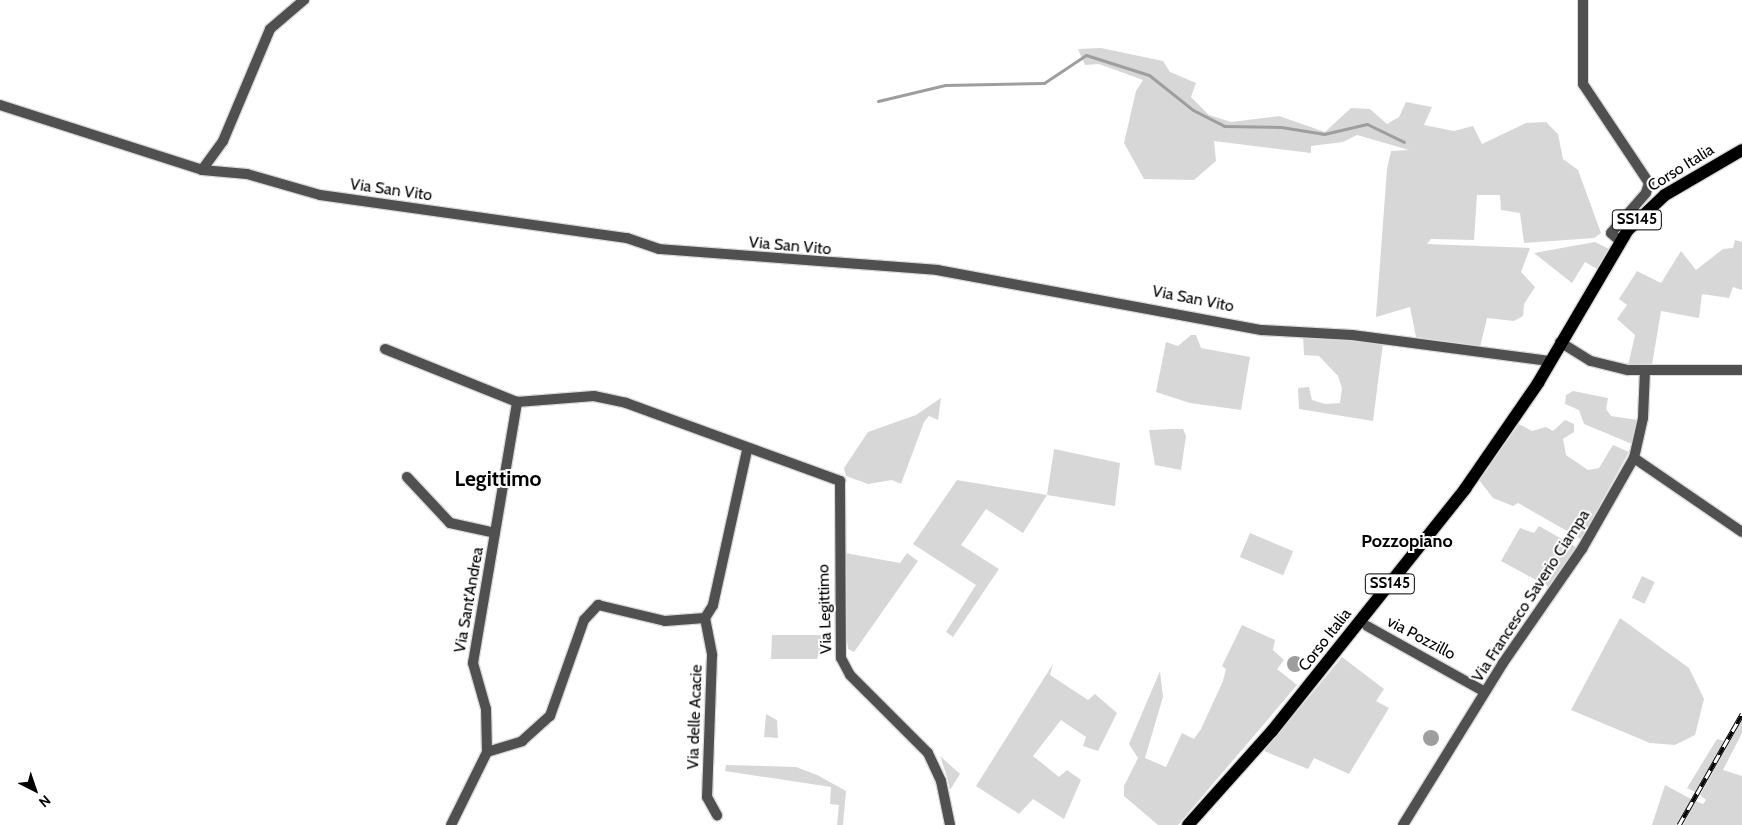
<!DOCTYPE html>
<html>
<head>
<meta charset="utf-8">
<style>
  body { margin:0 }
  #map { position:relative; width:1742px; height:825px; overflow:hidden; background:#fff; font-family:Cabin,sans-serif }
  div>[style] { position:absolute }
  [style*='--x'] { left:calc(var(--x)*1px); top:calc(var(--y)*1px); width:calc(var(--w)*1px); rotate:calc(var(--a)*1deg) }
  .green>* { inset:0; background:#d7d7d7; transform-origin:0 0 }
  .water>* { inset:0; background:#9e9e9e }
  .round { border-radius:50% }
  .stream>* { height:3px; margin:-1.5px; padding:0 1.5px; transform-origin:1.5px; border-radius:1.5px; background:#9e9e9e }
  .roads { filter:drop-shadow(1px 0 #dbdbdb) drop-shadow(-1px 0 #dbdbdb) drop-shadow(0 1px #dbdbdb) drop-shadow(0 -1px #dbdbdb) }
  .street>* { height:10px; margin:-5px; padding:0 5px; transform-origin:5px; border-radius:5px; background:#505050 }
  .primary>* { height:12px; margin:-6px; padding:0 6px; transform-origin:6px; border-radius:6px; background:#000 }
  .rail>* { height:5px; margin-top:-2.5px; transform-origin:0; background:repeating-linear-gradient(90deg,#fff 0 9px,#000 0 18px); box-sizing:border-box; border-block:1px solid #000 }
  span { translate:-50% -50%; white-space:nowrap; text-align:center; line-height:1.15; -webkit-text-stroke:4px #fff; paint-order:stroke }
  .shield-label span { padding:1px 4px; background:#fff; border:1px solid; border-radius:4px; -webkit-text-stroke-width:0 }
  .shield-label { font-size:15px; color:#000; font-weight:700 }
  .street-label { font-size:16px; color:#000 }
  .neighbourhood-label { font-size:18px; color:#000; font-weight:700 }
  .district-label { font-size:21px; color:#000; font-weight:700 }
  .north { position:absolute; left:10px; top:765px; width:50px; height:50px; -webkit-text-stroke:4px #fff; paint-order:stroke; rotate:139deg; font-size:14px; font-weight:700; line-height:20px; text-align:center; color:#000 }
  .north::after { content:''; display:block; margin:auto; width:18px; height:22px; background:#000; clip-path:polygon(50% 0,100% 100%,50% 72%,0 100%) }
</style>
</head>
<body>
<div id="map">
  <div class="green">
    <i style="clip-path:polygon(1101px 48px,1163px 61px,1170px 72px,1196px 83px,1191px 97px,1209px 115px,1231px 122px,1279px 116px,1325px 132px,1351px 108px,1370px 109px,1387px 124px,1399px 117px,1406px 102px,1432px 107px,1424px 125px,1454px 131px,1473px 126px,1482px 144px,1526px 123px,1546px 122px,1558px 134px,1563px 159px,1578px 170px,1601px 233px,1594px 238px,1524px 243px,1520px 213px,1501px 210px,1500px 195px,1477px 195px,1474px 240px,1431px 239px,1427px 244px,1530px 248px,1521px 272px,1535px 287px,1524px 304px,1523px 316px,1514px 321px,1487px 318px,1480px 347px,1416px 337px,1410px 307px,1376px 317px,1387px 169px,1391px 151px,1409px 150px,1357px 135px,1343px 142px,1311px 146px,1311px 153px,1214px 141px,1216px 161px,1194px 180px,1144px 179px,1124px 143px,1136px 91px,1143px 80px,1099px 64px,1085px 65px,1078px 49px)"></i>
    <i style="clip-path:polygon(1735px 240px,1742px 242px,1742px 290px,1733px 287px,1729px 298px,1702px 294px,1699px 318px,1661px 311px,1652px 365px,1628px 366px,1635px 335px,1617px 319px,1627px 305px,1619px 299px,1637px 271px,1661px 283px,1681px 251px,1696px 270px,1723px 249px,1733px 248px)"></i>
    <i style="clip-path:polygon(1595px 242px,1609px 249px,1597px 269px,1585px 262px,1572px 283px,1534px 253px)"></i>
    <i style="clip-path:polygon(1191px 335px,1196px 335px,1201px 348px,1250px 357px,1241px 410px,1190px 403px,1156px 392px,1166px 342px,1178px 346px)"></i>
    <i style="clip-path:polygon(1303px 336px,1383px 343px,1373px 421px,1299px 409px,1298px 388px,1309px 387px,1312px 400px,1325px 404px,1340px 403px,1342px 388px,1338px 376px,1319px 356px,1304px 355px)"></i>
    <i style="clip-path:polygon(1573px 391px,1608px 398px,1606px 409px,1611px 416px,1638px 420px,1632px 444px,1584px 424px,1579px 410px,1565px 404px,1566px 395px)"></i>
    <i style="clip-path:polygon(941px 398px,938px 420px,929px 416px,924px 422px,901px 484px,892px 480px,868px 484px,846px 476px,844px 468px,868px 432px,916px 415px)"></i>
    <i style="clip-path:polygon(1565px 420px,1574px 424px,1574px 432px,1563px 439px,1566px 455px,1588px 470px,1599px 468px,1613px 445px,1629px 452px,1581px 539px,1518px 503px,1513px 506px,1493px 498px,1479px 480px,1519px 424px,1532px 431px,1546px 427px,1553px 431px)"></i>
    <i style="clip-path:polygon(1173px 429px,1183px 429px,1186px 436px,1181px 470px,1155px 465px,1149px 430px)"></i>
    <i style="clip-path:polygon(1054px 449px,1120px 463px,1115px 506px,1047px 495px,1023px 533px,986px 509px,961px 545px,999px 569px,953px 637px,946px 632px,976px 585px,913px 544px,957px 480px,1047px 495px)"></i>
    <i style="clip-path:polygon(1539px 526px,1576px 547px,1549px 587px,1501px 561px,1520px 528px,1534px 533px)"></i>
    <i style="left:1250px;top:533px;width:47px;height:26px;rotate:23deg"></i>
    <i style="clip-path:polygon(845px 553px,900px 563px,907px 553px,918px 561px,854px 652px,848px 649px,845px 623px)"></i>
    <i style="left:1642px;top:576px;width:14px;height:24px;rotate:25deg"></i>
    <i style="clip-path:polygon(1620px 618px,1689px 668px,1704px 699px,1695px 735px,1675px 745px,1650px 743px,1571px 710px)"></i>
    <i style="clip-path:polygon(1242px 625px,1275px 640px,1273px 650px,1284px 660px,1277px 669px,1297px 685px,1178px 825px,1158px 825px,1124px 796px,1124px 786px,1138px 758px,1129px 744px,1160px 671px,1163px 697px,1145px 758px,1166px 767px,1182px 733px,1194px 739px,1201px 729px,1223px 681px,1226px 669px,1222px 666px)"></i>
    <i style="clip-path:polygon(772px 635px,825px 635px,817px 659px,771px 659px)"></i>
    <i style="clip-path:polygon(1342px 657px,1384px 689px,1376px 701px,1389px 708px,1349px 774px,1314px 758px,1308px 769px,1264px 751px)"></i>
    <i style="clip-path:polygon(1053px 664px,1050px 675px,1088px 700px,1095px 694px,1117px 713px,1098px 751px,1083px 746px,1086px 737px,1061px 720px,1033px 756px,1059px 777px,1067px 770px,1081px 780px,1064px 819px,1033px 799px,1019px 814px,976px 786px)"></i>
    <i style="clip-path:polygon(766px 714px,777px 720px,778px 738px,764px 737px)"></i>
    <i style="clip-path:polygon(1742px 720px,1742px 733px,1723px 770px,1742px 776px,1742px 825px,1683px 825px,1696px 801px,1703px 804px,1706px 800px,1700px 795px)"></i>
    <i style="clip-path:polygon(1717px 739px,1724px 741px,1695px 792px,1687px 788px)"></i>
    <i style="clip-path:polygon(940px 756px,960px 774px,950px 790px,947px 777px)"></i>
    <i style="clip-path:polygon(726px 765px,796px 767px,817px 775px,846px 791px,843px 825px,837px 825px,839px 805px,830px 804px,831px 787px,725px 771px)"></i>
    <i style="clip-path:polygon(1665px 785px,1691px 799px,1676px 825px,1652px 825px)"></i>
  </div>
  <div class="water">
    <i class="round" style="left:1287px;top:656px;width:16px;height:16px"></i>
    <i class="round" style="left:1423px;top:730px;width:16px;height:16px"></i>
  </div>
  <div class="stream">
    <i style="--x:878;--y:101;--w:69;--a:-13.4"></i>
    <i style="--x:945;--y:85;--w:99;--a:-1.2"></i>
    <i style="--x:1044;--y:83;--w:50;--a:-33.7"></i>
    <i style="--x:1086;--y:55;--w:66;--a:17.6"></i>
    <i style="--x:1149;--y:75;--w:56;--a:38.5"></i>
    <i style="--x:1193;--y:110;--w:35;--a:27"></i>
    <i style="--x:1224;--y:126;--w:57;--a:1"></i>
    <i style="--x:1281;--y:127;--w:44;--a:9.2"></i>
    <i style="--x:1324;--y:134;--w:44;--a:-13.1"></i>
    <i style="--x:1367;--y:124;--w:41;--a:25.9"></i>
  </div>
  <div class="roads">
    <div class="street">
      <i style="--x:1583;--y:0;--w:84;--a:90"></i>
      <i style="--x:1583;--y:84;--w:119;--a:56.3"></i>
      <i style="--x:1649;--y:183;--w:10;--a:107"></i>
      <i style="--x:1646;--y:193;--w:53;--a:131.2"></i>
      <i style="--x:1611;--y:233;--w:12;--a:42"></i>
      <i style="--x:0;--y:105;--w:212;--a:17.8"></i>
      <i style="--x:202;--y:170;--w:45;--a:5.1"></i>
      <i style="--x:247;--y:174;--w:76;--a:16"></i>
      <i style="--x:320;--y:195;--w:310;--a:8"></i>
      <i style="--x:627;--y:238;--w:34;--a:19"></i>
      <i style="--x:659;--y:249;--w:279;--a:4.3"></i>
      <i style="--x:937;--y:270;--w:330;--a:10.5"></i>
      <i style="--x:1262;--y:330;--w:90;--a:3.2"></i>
      <i style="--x:1352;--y:335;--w:199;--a:7.5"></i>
      <i style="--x:202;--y:170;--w:36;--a:-54"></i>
      <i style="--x:223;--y:141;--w:121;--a:-67.2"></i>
      <i style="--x:270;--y:29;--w:45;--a:-40.5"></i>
      <i style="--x:1560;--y:342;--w:36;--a:32"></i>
      <i style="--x:1591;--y:361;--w:38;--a:14"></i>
      <i style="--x:1628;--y:370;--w:114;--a:0"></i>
      <i style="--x:385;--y:349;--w:142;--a:21.9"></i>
      <i style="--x:517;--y:402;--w:77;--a:-4.5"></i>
      <i style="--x:594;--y:396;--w:33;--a:12"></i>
      <i style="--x:626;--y:403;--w:228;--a:20"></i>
      <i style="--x:840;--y:481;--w:177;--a:89.7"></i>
      <i style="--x:841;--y:658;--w:19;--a:62"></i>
      <i style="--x:850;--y:675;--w:110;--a:45"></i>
      <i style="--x:928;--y:753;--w:31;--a:65"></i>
      <i style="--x:941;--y:781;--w:45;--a:78.4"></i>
      <i style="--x:1634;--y:458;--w:131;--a:34.4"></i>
      <i style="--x:407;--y:477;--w:63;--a:46.9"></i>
      <i style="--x:450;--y:523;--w:46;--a:12.5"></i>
      <i style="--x:705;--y:618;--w:38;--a:79"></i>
      <i style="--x:712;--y:655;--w:142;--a:92"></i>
      <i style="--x:707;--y:797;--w:21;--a:61"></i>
      <i style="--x:1367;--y:626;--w:135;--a:29.2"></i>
      <i style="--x:487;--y:752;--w:37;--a:-17"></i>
      <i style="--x:522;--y:741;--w:38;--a:-42"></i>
      <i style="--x:550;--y:716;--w:102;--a:-70.5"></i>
      <i style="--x:584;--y:620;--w:21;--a:-47"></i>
      <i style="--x:598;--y:605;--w:69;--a:13.4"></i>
      <i style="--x:665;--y:621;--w:40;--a:-4.3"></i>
      <i style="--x:705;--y:618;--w:15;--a:-58"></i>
      <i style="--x:713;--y:605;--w:159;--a:-77.6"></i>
      <i style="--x:451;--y:825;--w:81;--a:-63.7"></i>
      <i style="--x:487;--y:752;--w:43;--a:-91.3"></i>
      <i style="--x:486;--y:709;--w:48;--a:-105.8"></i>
      <i style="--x:473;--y:663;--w:265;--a:-80.4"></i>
      <i style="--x:1403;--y:825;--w:190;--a:-58.3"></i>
      <i style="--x:1503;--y:663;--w:139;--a:-55.3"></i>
      <i style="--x:1582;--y:549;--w:105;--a:-60.3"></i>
      <i style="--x:1634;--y:458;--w:41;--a:-77.3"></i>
      <i style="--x:1643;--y:418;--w:48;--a:-87.6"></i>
    </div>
    <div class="primary">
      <i style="--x:1188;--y:825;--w:126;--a:-48.2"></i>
      <i style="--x:1272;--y:731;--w:310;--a:-51.4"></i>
      <i style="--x:1465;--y:489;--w:129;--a:-55.4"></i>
      <i style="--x:1538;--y:383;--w:176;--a:-59.6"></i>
      <i style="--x:1627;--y:231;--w:52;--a:-43.5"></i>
      <i style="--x:1665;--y:195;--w:89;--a:-30.3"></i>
    </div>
  </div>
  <div class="rail">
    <i style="--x:1679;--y:825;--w:128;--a:-60.4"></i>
  </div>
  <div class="shield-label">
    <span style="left:1637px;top:220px">SS145</span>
    <span style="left:1390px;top:584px">SS145</span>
  </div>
  <div class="street-label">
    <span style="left:1681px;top:168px;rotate:-32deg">Corso Italia</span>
    <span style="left:391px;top:190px;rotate:8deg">Via San Vito</span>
    <span style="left:790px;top:246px;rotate:5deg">Via San Vito</span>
    <span style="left:1193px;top:299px;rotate:11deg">Via San Vito</span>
    <span style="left:1531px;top:596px;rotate:-57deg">Via Francesco Saverio Ciampa</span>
    <span style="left:469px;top:600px;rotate:-80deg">Via Sant'Andrea</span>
    <span style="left:825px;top:609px;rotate:-92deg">Via Legittimo</span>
    <span style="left:1421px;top:638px;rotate:28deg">via Pozzillo</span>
    <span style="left:1325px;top:640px;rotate:-52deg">Corso Italia</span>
    <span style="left:695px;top:717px;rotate:-88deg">Via delle Acacie</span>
  </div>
  <div class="neighbourhood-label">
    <span style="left:1407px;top:541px">Pozzopiano</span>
  </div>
  <div class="district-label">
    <span style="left:498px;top:479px">Legittimo</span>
  </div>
  <div class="north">N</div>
</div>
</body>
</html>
